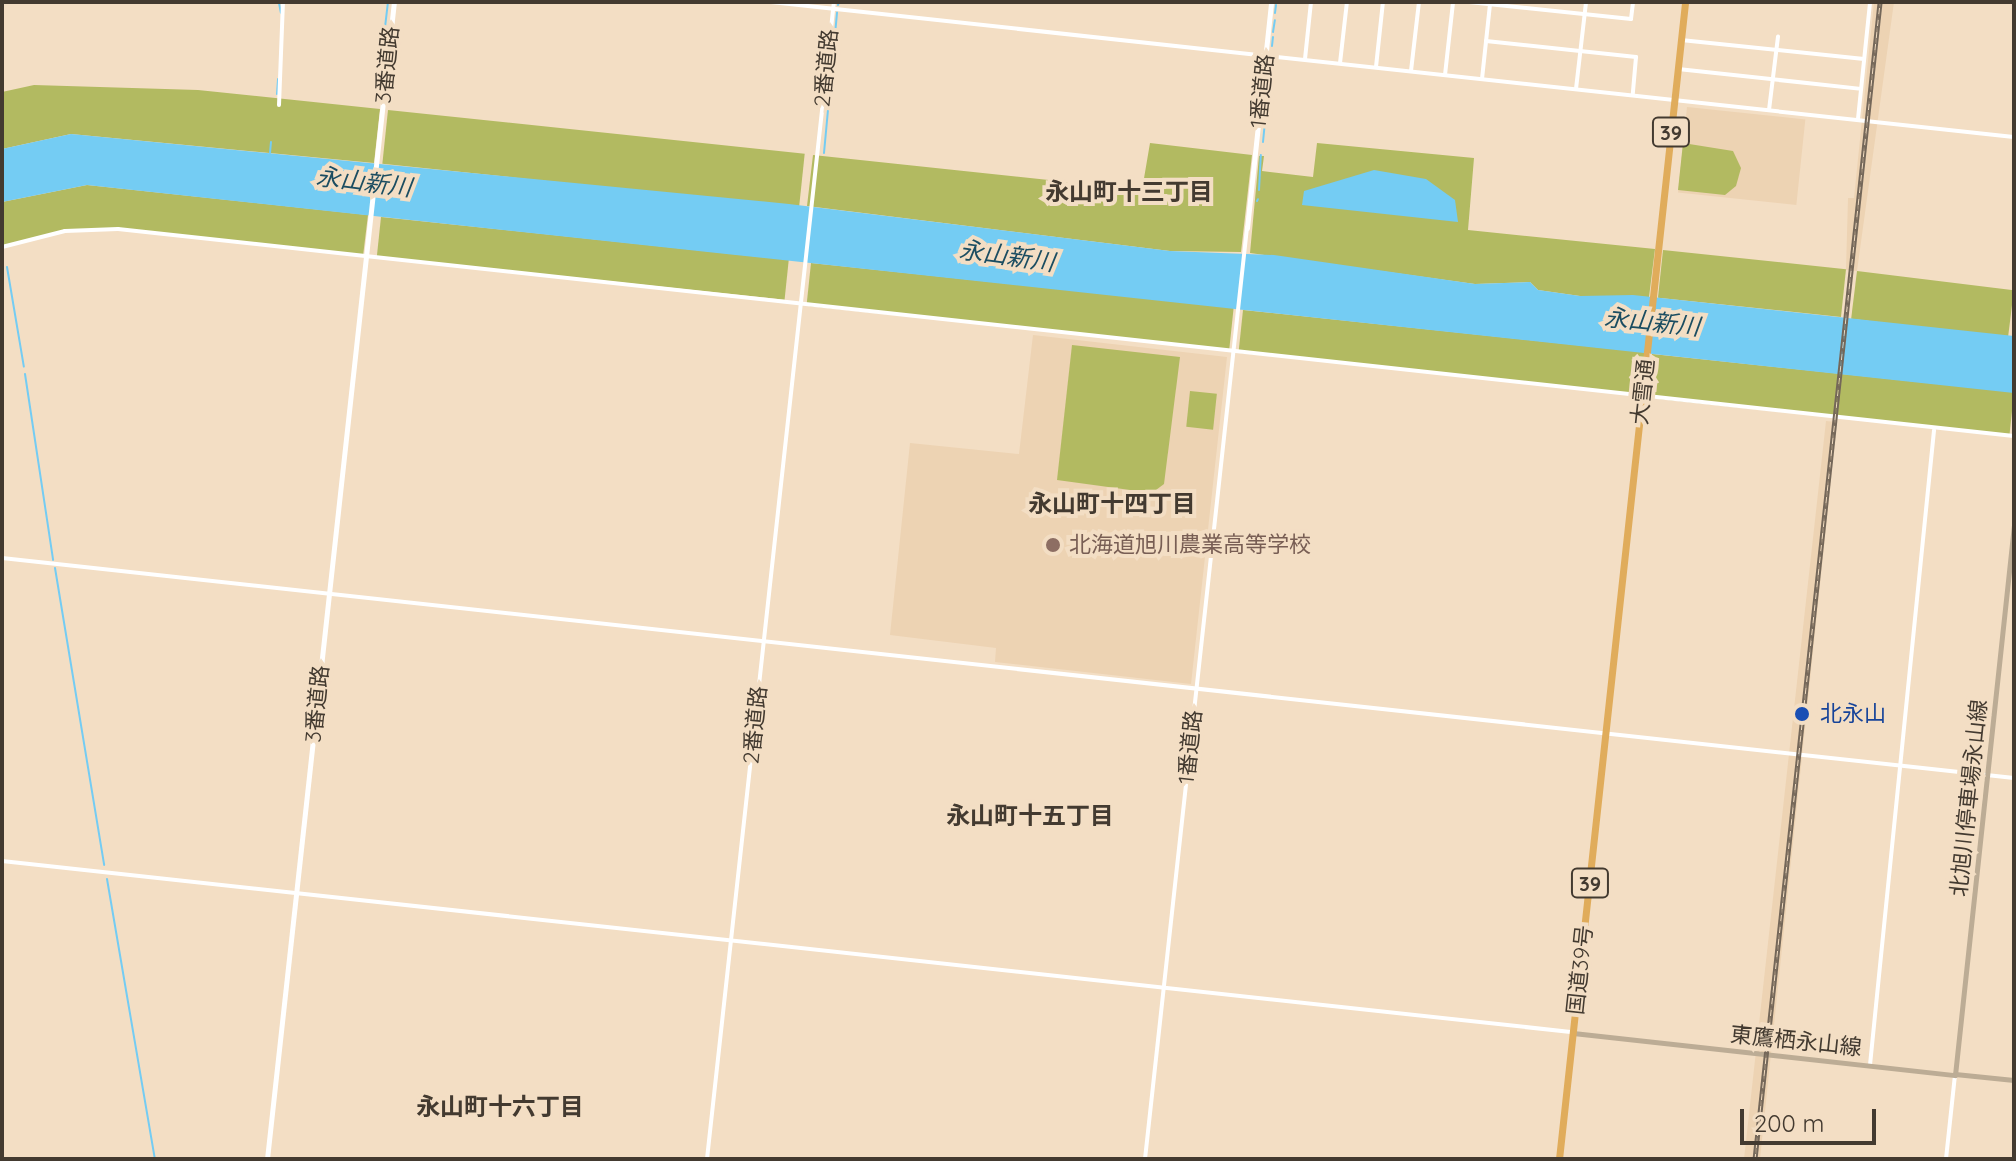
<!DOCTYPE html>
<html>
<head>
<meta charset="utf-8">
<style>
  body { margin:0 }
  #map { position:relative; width:2016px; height:1161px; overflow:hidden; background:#f3dec4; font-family:Quicksand,"Noto Sans JP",sans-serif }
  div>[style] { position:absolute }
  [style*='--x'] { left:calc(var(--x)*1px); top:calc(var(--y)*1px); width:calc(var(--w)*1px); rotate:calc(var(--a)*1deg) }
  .built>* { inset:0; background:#edd3b3; transform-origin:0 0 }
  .green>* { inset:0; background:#b2ba61; transform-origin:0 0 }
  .water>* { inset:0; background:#74ccf3 }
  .stream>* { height:2px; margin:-1px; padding:0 1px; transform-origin:1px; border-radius:1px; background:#74ccf3 }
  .minor>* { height:4px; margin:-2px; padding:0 2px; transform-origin:2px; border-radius:2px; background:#fff }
  .tertiary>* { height:5px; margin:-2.5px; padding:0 2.5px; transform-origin:2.5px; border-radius:2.5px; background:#fff }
  .secondary>* { height:5px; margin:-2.5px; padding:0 2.5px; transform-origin:2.5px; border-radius:2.5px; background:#bcac95 }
  .trunk>* { height:7px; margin:-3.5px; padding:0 3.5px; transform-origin:3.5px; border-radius:3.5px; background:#e0ac5b }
  .rail>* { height:5px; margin-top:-2.5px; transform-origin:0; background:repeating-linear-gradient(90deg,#f3dec4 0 6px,#746759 0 12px); box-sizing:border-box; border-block:2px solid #746759 }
  .dots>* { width:22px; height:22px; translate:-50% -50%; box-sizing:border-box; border:4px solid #f3dec4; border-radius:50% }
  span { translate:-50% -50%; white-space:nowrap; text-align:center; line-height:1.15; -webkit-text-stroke:8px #f3dec4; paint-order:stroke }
  .shield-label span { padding:2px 6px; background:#f3dec4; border:2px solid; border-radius:6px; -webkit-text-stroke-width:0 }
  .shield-label { font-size:20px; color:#433a30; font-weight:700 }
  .street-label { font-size:22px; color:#433a30 }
  .education-label { font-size:22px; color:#785e54 }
  .left { translate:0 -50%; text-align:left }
  .transit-label { font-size:22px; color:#164399 }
  .water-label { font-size:24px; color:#1b4d61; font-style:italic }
  .neighbourhood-label { font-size:24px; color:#433a30; font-weight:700 }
  .frame { position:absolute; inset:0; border:4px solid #433a30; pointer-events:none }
  .scale { position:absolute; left:1740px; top:1109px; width:136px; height:36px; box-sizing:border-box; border:4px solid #433a30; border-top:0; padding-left:10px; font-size:24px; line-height:28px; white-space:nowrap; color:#433a30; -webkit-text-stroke:6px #f3dec4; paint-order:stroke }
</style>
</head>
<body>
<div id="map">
  <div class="built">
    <i style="clip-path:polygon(1874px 2px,1894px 2px,1857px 271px,1846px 270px,1848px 198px,1854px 198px)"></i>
    <i style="left:1687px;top:107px;width:119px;height:86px;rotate:6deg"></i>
    <i style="clip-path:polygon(1033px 335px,1227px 357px,1191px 684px,995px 662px,996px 648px,890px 635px,910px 443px,1019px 454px)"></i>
    <i style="clip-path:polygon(1826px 421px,1837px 422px,1760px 1159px,1744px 1159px)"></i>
  </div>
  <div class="green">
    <i style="clip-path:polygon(34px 85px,198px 90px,380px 109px,374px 163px,71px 134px,2px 149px,2px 92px)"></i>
    <i style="left:388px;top:110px;width:419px;height:54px;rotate:6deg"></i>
    <i style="clip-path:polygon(1150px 143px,1252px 155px,1241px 252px,1170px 251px,807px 206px,813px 155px,1142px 190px)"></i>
    <i style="clip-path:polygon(1317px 143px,1474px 158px,1468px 230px,1655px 249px,1649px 297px,1580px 296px,1538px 290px,1530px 282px,1475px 284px,1250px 253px,1259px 156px,1264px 156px,1262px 171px,1313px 177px)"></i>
    <i style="clip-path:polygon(1683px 143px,1733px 151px,1741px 168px,1736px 186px,1725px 195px,1678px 190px)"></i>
    <i style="clip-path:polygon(87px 185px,368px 215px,363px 256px,118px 229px,65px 231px,2px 247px,2px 202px)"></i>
    <i style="left:381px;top:217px;width:410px;height:40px;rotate:6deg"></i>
    <i style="left:1663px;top:250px;width:184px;height:48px;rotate:6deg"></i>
    <i style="left:811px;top:263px;width:425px;height:43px;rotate:6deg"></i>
    <i style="left:1857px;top:271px;width:158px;height:48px;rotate:7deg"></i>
    <i style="left:1243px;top:310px;width:404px;height:43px;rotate:6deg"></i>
    <i style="clip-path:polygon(1072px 345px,1180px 357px,1164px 484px,1152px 493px,1057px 480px)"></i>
    <i style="left:1652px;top:354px;width:364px;height:44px;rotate:6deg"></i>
    <i style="left:1190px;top:391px;width:27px;height:36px;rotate:6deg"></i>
  </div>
  <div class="water">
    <i style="clip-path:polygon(71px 134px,789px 204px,1170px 251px,1274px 255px,1475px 284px,1530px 282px,1538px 290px,1580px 296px,1633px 295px,2014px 336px,2014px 393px,87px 185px,2px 202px,2px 149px)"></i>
    <i style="clip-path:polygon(1374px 170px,1426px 179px,1455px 200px,1458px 222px,1302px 205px,1304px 191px)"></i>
  </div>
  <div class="stream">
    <i style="--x:279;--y:3;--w:10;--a:79"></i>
    <i style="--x:838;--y:5;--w:3;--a:-72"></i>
    <i style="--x:1275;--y:13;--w:8;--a:-83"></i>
    <i style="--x:1273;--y:32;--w:12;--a:-81"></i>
    <i style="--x:1272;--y:46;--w:9;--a:-84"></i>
    <i style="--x:277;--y:94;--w:15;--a:-86"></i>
    <i style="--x:376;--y:104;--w:103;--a:-83.3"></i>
    <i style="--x:1263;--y:142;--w:82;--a:-84.4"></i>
    <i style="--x:270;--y:153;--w:11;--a:-85"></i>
    <i style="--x:824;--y:153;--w:141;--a:-84.7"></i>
    <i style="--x:1259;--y:190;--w:35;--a:-87"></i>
    <i style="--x:1257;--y:201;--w:2;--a:-63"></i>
    <i style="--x:7;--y:267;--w:101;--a:80.4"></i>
    <i style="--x:25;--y:374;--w:188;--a:81.4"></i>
    <i style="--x:55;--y:568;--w:301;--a:80.6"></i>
    <i style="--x:107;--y:879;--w:284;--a:80.3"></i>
  </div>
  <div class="minor">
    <i style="--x:771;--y:2;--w:1250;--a:6.2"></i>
    <i style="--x:1469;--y:2;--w:163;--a:6"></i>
    <i style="--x:1631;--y:19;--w:17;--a:-83"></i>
    <i style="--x:1681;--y:40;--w:184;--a:5.9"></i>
    <i style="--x:1486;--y:41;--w:151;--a:6.1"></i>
    <i style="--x:1636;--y:57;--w:38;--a:95"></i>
    <i style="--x:1305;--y:59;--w:57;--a:-84"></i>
    <i style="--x:1340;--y:63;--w:61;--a:-83.5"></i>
    <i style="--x:1376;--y:67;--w:65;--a:-83.9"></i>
    <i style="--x:1678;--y:69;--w:184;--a:6.2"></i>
    <i style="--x:1411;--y:71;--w:69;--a:-83.4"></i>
    <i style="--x:1445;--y:75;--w:73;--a:-83.7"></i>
    <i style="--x:1482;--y:79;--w:75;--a:-83.9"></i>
    <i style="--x:1576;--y:89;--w:88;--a:-83.4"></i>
    <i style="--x:279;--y:105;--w:103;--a:-87.8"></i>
    <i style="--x:1769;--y:110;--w:74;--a:-83"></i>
    <i style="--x:1858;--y:119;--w:118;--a:-84.1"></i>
    <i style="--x:2;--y:247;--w:65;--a:-14.3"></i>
    <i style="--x:65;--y:231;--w:53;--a:-2.2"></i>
    <i style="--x:118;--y:229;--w:1907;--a:6.23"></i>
    <i style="--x:2;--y:558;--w:2024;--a:6.24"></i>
    <i style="--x:2;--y:861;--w:1578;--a:6.22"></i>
    <i style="--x:1870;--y:1065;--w:638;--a:-84.24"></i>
    <i style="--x:707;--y:1159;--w:1164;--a:-83.74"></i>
    <i style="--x:1145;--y:1159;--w:937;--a:-83.75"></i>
    <i style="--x:1946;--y:1159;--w:84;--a:-83.9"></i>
  </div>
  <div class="tertiary">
    <i style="--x:1247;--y:228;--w:227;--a:-83.9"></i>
    <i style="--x:267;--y:1159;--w:1164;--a:-83.74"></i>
  </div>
  <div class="secondary">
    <i style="--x:1573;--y:1033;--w:384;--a:6.3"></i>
    <i style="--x:1955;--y:1075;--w:553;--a:-83.88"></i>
    <i style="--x:1955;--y:1074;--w:59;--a:5.8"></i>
  </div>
  <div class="trunk">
    <i style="--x:1559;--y:1159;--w:1164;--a:-83.78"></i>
  </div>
  <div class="rail">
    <i style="--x:1755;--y:1159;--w:1164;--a:-83.83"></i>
  </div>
  <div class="dots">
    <i style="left:1053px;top:545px;background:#8d6e63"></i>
    <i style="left:1802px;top:714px;background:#1a4fb4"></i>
  </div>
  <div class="shield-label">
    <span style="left:1671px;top:132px">39</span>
    <span style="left:1590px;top:883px">39</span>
  </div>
  <div class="street-label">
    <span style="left:387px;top:65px;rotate:-84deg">3番道路</span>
    <span style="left:826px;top:68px;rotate:-84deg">2番道路</span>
    <span style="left:1262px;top:91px;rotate:-84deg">1番道路</span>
    <span style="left:1643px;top:392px;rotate:-84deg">大雪通</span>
    <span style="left:317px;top:704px;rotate:-84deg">3番道路</span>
    <span style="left:755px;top:725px;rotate:-84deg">2番道路</span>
    <span style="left:1190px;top:747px;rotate:-84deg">1番道路</span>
    <span style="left:1969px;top:798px;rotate:-84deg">北旭川停車場永山線</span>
    <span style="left:1580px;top:970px;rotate:-84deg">国道39号</span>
    <span style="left:1796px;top:1041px;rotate:6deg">東鷹栖永山線</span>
  </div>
  <div class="education-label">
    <span class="left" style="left:1069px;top:545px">北海道旭川農業高等学校</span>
  </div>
  <div class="transit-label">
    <span class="left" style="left:1820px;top:714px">北永山</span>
  </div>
  <div class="water-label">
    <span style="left:364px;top:182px;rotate:7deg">永山新川</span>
    <span style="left:1007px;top:256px;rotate:8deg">永山新川</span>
    <span style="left:1652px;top:322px;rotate:6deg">永山新川</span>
  </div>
  <div class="neighbourhood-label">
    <span style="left:1129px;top:192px">永山町十三丁目</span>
    <span style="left:1112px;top:504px">永山町十四丁目</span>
    <span style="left:1030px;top:816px">永山町十五丁目</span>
    <span style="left:500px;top:1107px">永山町十六丁目</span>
  </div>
  <div class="frame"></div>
  <div class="scale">200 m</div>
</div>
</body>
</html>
